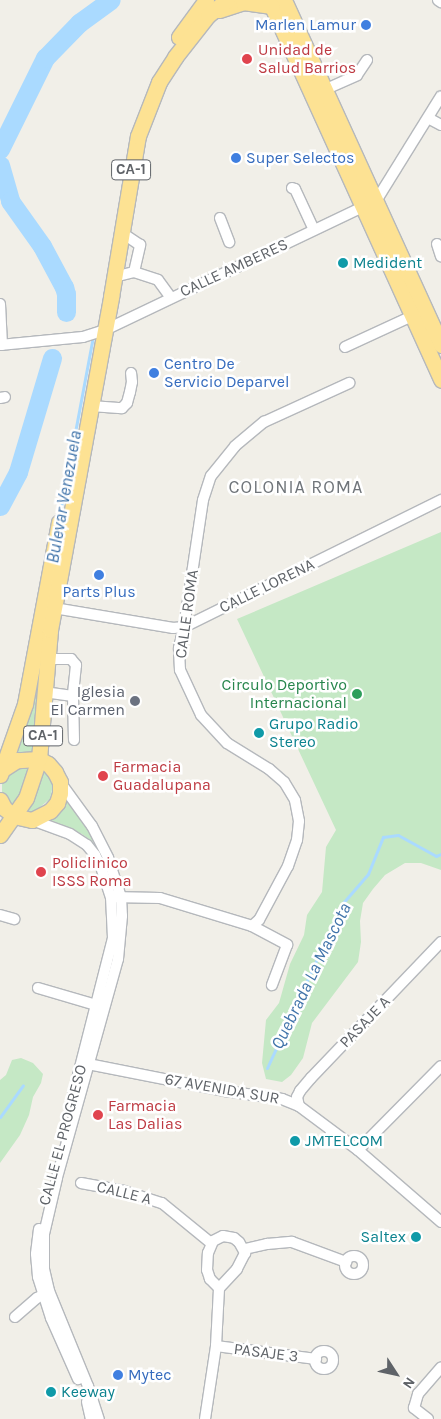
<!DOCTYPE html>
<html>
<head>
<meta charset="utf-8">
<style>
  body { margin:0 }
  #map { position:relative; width:441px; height:1419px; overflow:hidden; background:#f1efe8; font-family:Karla,sans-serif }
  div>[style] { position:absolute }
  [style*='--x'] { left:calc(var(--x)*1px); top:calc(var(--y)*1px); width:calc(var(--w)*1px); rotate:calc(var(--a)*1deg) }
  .green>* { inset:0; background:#c5e8c5 }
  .stream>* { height:3px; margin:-1.5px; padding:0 1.5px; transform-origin:1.5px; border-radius:1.5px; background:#aadaff }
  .river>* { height:19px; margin:-9.5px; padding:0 9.5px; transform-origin:9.5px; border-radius:9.5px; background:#aadaff }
  .roads { filter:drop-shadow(1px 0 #b5b8bc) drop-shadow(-1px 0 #b5b8bc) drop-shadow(0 1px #b5b8bc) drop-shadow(0 -1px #b5b8bc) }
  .minor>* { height:10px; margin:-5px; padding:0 5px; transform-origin:5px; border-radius:5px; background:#fff }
  .minor>.ring { margin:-5px; padding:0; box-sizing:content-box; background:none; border:10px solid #fff; border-radius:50% }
  .highway>* { height:15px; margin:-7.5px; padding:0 7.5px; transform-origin:7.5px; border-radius:7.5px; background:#fde293 }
  .dots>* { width:14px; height:14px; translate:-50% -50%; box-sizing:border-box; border:2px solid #fff; border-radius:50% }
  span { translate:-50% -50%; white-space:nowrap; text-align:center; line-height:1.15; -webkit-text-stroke:5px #fff; paint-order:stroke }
  .shield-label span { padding:1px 4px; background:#fff; border:1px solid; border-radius:4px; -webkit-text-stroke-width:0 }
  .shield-label { font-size:15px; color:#5f6368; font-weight:700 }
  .shop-label { font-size:16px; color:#366cbe }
  .right { translate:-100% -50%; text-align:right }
  .left { translate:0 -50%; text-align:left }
  .health-label { font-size:16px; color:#be3a42 }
  .culture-label { font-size:16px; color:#0d838f }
  .street-label { font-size:16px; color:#5f6368 }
  .leisure-label { font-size:16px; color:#27864d }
  .worship-label { font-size:16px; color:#5b616d }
  .neighbourhood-label { font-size:18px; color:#70757a; letter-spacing:1px }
  .water-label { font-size:18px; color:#4174aa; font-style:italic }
  .north { position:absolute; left:371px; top:1349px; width:50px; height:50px; -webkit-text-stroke:4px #fff; paint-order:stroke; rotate:125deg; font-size:14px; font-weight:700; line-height:20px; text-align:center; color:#5f6368 }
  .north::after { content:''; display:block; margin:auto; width:18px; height:22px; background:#5f6368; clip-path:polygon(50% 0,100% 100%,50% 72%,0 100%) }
</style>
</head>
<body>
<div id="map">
  <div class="green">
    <i style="clip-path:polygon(441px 532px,441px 870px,421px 863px,405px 863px,385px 875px,373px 889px,363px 903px,360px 921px,361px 942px,358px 962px,312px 1023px,303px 1058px,291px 1075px,282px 1082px,266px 1079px,262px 1063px,266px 1020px,279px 1003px,290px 964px,304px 935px,307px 915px,322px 892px,326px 847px,336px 830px,237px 619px)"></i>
    <i style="clip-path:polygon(39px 669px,33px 752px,12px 757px)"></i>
    <i style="clip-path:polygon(30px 765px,23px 789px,12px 808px,2px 794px,2px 781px,11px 769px,17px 766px)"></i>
    <i style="clip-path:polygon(41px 769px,49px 774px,51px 779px,53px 785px,50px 799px,35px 811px,22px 811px)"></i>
    <i style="clip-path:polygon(64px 795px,96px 839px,93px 842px,82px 834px,46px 818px)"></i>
    <i style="clip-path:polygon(21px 1058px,33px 1063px,43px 1074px,41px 1083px,33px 1097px,29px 1115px,20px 1135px,0 1163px,0 1080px,6px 1075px,12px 1060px)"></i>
  </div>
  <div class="stream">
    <i style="--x:59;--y:518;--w:184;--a:-79.4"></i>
    <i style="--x:267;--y:1068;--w:180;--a:-65.4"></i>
    <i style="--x:342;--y:904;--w:40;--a:-49"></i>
    <i style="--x:368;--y:874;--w:40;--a:-68"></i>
    <i style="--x:383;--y:837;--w:15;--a:-8"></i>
    <i style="--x:398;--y:835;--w:43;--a:28.9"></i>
    <i style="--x:436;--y:856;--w:5;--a:-22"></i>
    <i style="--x:0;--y:1117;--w:39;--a:-54"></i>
  </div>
  <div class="river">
    <i style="--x:0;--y:149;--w:102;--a:-63.7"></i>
    <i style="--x:45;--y:58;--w:49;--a:-45.8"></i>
    <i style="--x:79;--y:23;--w:39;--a:-36"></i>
    <i style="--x:0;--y:165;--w:37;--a:74"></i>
    <i style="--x:10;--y:201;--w:55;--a:54.6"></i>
    <i style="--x:42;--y:246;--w:47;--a:61.8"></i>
    <i style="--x:64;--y:287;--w:7;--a:74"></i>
    <i style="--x:66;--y:294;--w:18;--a:90"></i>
    <i style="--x:0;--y:506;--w:38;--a:-62"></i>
    <i style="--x:18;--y:472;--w:119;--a:-73.4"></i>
  </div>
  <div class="roads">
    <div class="minor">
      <i style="--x:438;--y:0;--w:4;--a:34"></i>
      <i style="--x:324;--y:90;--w:36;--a:-24"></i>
      <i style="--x:357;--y:75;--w:18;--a:-56"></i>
      <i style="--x:428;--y:118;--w:15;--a:28"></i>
      <i style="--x:292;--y:188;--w:3;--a:18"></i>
      <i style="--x:295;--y:189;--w:45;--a:65.1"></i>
      <i style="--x:220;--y:218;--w:26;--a:69"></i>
      <i style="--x:437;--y:244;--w:13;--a:72"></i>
      <i style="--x:134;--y:272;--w:25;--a:18"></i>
      <i style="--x:158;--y:280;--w:22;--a:54"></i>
      <i style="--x:114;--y:277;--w:21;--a:-14"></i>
      <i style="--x:134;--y:272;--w:28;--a:-77"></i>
      <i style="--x:140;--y:245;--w:23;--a:-146"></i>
      <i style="--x:0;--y:304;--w:41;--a:87.2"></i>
      <i style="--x:0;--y:345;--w:83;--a:-5.5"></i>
      <i style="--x:83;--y:337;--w:23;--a:-18"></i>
      <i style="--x:105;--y:330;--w:300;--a:-25.5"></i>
      <i style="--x:376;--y:201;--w:123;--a:-58.2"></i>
      <i style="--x:345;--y:347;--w:74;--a:-24.8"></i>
      <i style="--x:0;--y:398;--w:5;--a:-11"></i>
      <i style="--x:91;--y:406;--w:31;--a:4"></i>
      <i style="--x:122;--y:408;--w:7;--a:-45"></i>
      <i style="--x:127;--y:403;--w:11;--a:-75"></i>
      <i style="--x:130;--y:392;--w:10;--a:-79"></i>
      <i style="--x:132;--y:382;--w:9;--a:-96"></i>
      <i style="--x:54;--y:608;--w:121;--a:9.5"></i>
      <i style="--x:173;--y:628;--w:11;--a:-5"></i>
      <i style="--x:184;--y:627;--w:287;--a:-26.3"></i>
      <i style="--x:46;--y:659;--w:25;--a:0"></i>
      <i style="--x:71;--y:659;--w:8;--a:50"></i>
      <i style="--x:76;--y:665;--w:31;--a:96"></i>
      <i style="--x:73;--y:696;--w:44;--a:88.7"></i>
      <i style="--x:44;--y:692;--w:29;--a:8"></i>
      <i style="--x:60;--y:782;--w:54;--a:54"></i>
      <i style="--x:92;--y:826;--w:36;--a:63"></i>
      <i style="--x:108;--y:858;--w:41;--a:71.6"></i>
      <i style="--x:121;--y:897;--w:19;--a:87"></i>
      <i style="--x:122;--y:916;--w:43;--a:95.3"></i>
      <i style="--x:118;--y:959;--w:227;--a:105.6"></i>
      <i style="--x:57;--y:1178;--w:57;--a:103.1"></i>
      <i style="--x:44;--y:1234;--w:35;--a:90"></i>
      <i style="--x:44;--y:1269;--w:23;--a:77"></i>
      <i style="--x:49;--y:1291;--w:103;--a:67.7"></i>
      <i style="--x:88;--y:1386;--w:35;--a:72"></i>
      <i style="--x:32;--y:820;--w:40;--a:20.2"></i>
      <i style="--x:70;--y:834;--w:20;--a:33"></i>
      <i style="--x:87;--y:845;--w:13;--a:51"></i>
      <i style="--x:95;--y:855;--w:13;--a:63"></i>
      <i style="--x:101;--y:867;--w:32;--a:72"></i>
      <i style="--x:111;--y:897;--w:41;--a:87.2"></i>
      <i style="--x:113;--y:938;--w:166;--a:104.3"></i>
      <i style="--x:111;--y:897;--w:49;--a:1.2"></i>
      <i style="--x:160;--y:898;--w:96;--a:16.9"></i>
      <i style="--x:252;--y:926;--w:9;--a:-41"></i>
      <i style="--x:259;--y:920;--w:61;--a:-61.8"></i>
      <i style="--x:288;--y:866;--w:28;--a:-71"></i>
      <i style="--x:297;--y:840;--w:19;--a:-84"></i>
      <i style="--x:299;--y:821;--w:21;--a:-101"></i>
      <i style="--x:295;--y:800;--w:21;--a:-121"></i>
      <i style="--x:284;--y:782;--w:20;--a:-139"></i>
      <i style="--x:269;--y:769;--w:49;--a:-148.2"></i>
      <i style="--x:227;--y:743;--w:38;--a:-133"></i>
      <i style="--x:201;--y:715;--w:50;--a:-115"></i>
      <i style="--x:180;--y:670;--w:22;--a:-93"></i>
      <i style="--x:179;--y:648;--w:22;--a:-77"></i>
      <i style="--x:184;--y:627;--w:128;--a:-81.5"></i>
      <i style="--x:203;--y:500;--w:25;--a:-72"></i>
      <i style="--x:211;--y:476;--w:38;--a:-51"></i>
      <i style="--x:235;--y:446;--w:38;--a:-40"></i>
      <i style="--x:264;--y:422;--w:94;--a:-24.6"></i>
      <i style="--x:0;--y:915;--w:15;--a:16"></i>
      <i style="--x:252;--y:926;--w:40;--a:28"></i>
      <i style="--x:287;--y:945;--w:43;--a:110.6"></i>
      <i style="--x:38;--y:988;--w:60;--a:16.3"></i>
      <i style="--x:83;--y:1063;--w:145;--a:11.2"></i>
      <i style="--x:225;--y:1091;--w:58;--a:8"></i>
      <i style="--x:282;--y:1099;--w:18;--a:22"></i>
      <i style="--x:299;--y:1106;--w:74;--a:36.7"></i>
      <i style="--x:358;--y:1150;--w:110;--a:40.9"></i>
      <i style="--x:299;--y:1106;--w:9;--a:-103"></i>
      <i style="--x:297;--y:1097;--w:7;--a:-63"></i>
      <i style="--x:300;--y:1091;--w:17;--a:-50"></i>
      <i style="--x:311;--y:1078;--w:188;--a:-46.3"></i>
      <i style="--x:358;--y:1150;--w:118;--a:-45.3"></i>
      <i style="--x:81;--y:1183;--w:44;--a:10.5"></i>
      <i style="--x:124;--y:1191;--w:40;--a:18"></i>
      <i style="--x:162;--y:1203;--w:63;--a:39.2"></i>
      <i style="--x:39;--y:1229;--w:25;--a:97"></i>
      <i style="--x:36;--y:1254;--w:23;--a:85"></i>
      <i style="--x:38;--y:1277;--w:43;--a:72.4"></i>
      <i style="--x:51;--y:1318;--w:67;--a:66.1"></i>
      <i style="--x:223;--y:1236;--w:11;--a:10"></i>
      <i style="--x:234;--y:1238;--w:6;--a:39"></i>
      <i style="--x:239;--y:1242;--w:13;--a:61"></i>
      <i style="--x:245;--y:1253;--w:18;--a:117"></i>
      <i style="--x:237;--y:1269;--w:26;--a:133"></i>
      <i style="--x:219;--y:1288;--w:13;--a:-135"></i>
      <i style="--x:210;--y:1279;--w:9;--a:-108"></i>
      <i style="--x:207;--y:1270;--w:17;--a:-87"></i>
      <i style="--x:208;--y:1253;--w:13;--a:-67"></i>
      <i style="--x:213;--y:1241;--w:11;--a:-27"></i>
      <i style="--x:245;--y:1249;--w:23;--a:-13"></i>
      <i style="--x:267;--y:1244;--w:25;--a:-5"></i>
      <i style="--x:292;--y:1242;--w:58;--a:20.3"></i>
      <i class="ring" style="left:345px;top:1256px;width:8px;height:8px"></i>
      <i style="--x:15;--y:1317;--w:29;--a:-41"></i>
      <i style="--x:37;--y:1298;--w:13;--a:-29"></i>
      <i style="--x:216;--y:1346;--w:101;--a:7.4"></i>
      <i class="ring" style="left:315px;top:1351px;width:8px;height:8px"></i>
      <i style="--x:87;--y:1402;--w:17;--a:77"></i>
      <i style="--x:205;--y:1419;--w:74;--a:-81.4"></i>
      <i style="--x:216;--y:1346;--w:58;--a:-87"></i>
      <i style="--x:428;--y:1419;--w:18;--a:-142"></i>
      <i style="--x:414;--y:1408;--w:15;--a:-74"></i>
      <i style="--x:418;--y:1394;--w:35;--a:-49"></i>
    </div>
    <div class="highway">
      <i style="--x:269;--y:0;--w:417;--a:65.6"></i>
      <i style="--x:284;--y:0;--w:379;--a:65.5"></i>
      <i style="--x:219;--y:10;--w:25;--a:-18"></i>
      <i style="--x:243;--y:2;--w:29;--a:8"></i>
      <i style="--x:179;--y:37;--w:46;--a:-53.9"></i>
      <i style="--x:0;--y:775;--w:75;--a:-70.6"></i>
      <i style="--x:25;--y:704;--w:185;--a:-79.4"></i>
      <i style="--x:0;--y:800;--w:9;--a:63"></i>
      <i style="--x:4;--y:808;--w:13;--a:39"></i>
      <i style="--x:14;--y:816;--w:18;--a:13"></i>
      <i style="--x:32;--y:820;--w:20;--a:-27"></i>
      <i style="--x:50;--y:811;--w:11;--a:-49"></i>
      <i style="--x:57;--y:803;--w:10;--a:-73"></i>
      <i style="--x:60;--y:793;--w:11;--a:-90"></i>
      <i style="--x:60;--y:782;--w:11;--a:-117"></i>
      <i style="--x:55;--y:772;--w:11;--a:-131"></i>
      <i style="--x:48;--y:764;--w:10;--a:-151"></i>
      <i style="--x:39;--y:759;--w:22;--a:177"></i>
      <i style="--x:17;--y:760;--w:17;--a:147"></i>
      <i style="--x:0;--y:835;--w:45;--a:-54.9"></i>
      <i style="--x:26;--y:798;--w:41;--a:-71.6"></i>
      <i style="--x:39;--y:759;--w:129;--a:-85.1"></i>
      <i style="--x:50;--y:630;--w:339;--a:-79.6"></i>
      <i style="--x:111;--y:297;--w:163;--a:-80.5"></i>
      <i style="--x:138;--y:136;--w:58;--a:-68.7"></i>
      <i style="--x:159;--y:82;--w:30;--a:-57"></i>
      <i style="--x:175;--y:57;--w:53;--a:-51.8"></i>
      <i style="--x:208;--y:15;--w:24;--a:-38"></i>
    </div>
  </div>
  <div class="dots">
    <i style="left:366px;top:25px;background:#3f7fe0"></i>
    <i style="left:247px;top:59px;background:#e0444e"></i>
    <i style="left:236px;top:158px;background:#3f7fe0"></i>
    <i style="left:343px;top:263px;background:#0f9aa8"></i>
    <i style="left:154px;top:373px;background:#3f7fe0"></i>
    <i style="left:99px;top:575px;background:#3f7fe0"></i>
    <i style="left:357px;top:694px;background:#2e9e5b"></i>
    <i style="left:135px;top:701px;background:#6b7280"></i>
    <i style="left:259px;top:733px;background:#0f9aa8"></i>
    <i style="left:103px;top:776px;background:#e0444e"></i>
    <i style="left:41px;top:872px;background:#e0444e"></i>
    <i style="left:98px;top:1115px;background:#e0444e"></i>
    <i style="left:295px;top:1141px;background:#0f9aa8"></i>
    <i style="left:416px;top:1237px;background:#0f9aa8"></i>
    <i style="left:118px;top:1375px;background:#3f7fe0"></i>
    <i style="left:51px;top:1392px;background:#0f9aa8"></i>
  </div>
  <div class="shield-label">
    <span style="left:131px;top:170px">CA-1</span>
    <span style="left:43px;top:736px">CA-1</span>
  </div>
  <div class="shop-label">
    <span class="right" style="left:356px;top:25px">Marlen Lamur</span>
    <span class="left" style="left:246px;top:158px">Super Selectos</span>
    <span class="left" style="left:164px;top:373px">Centro De<br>Servicio Deparvel</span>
    <span style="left:99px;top:592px">Parts Plus</span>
    <span class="left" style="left:128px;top:1375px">Mytec</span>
  </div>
  <div class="health-label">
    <span class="left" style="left:258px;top:59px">Unidad de<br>Salud Barrios</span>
    <span class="left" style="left:113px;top:776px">Farmacia<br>Guadalupana</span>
    <span class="left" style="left:52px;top:872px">Policlinico<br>ISSS Roma</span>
    <span class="left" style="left:108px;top:1115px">Farmacia<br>Las Dalias</span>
  </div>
  <div class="culture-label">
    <span class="left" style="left:353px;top:263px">Medident</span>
    <span class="left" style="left:269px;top:733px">Grupo Radio<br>Stereo</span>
    <span class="left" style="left:305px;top:1141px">JMTELCOM</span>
    <span class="right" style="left:406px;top:1237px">Saltex</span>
    <span class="left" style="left:61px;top:1392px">Keeway</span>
  </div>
  <div class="street-label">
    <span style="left:234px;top:268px;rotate:-25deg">CALLE AMBERES</span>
    <span style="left:267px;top:586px;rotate:-26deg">CALLE LORENA</span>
    <span style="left:187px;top:614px;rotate:-82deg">CALLE ROMA</span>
    <span style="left:365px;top:1022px;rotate:-46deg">PASAJE A</span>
    <span style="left:222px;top:1089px;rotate:10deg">67 AVENIDA SUR</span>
    <span style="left:63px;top:1135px;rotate:-75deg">CALLE EL PROGRESO</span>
    <span style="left:124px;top:1193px;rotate:14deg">CALLE A</span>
    <span style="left:266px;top:1353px;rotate:7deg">PASAJE 3</span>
  </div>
  <div class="leisure-label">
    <span class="right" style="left:347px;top:694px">Circulo Deportivo<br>Internacional</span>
  </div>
  <div class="worship-label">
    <span class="right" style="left:125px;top:701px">Iglesia<br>El Carmen</span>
  </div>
  <div class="neighbourhood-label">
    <span style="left:296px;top:487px">COLONIA ROMA</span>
  </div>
  <div class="water-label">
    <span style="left:64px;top:497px;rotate:-80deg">Bulevar Venezuela</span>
    <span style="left:311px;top:976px;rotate:-64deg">Quebrada La Mascota</span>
  </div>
  <div class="north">N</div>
</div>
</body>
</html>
